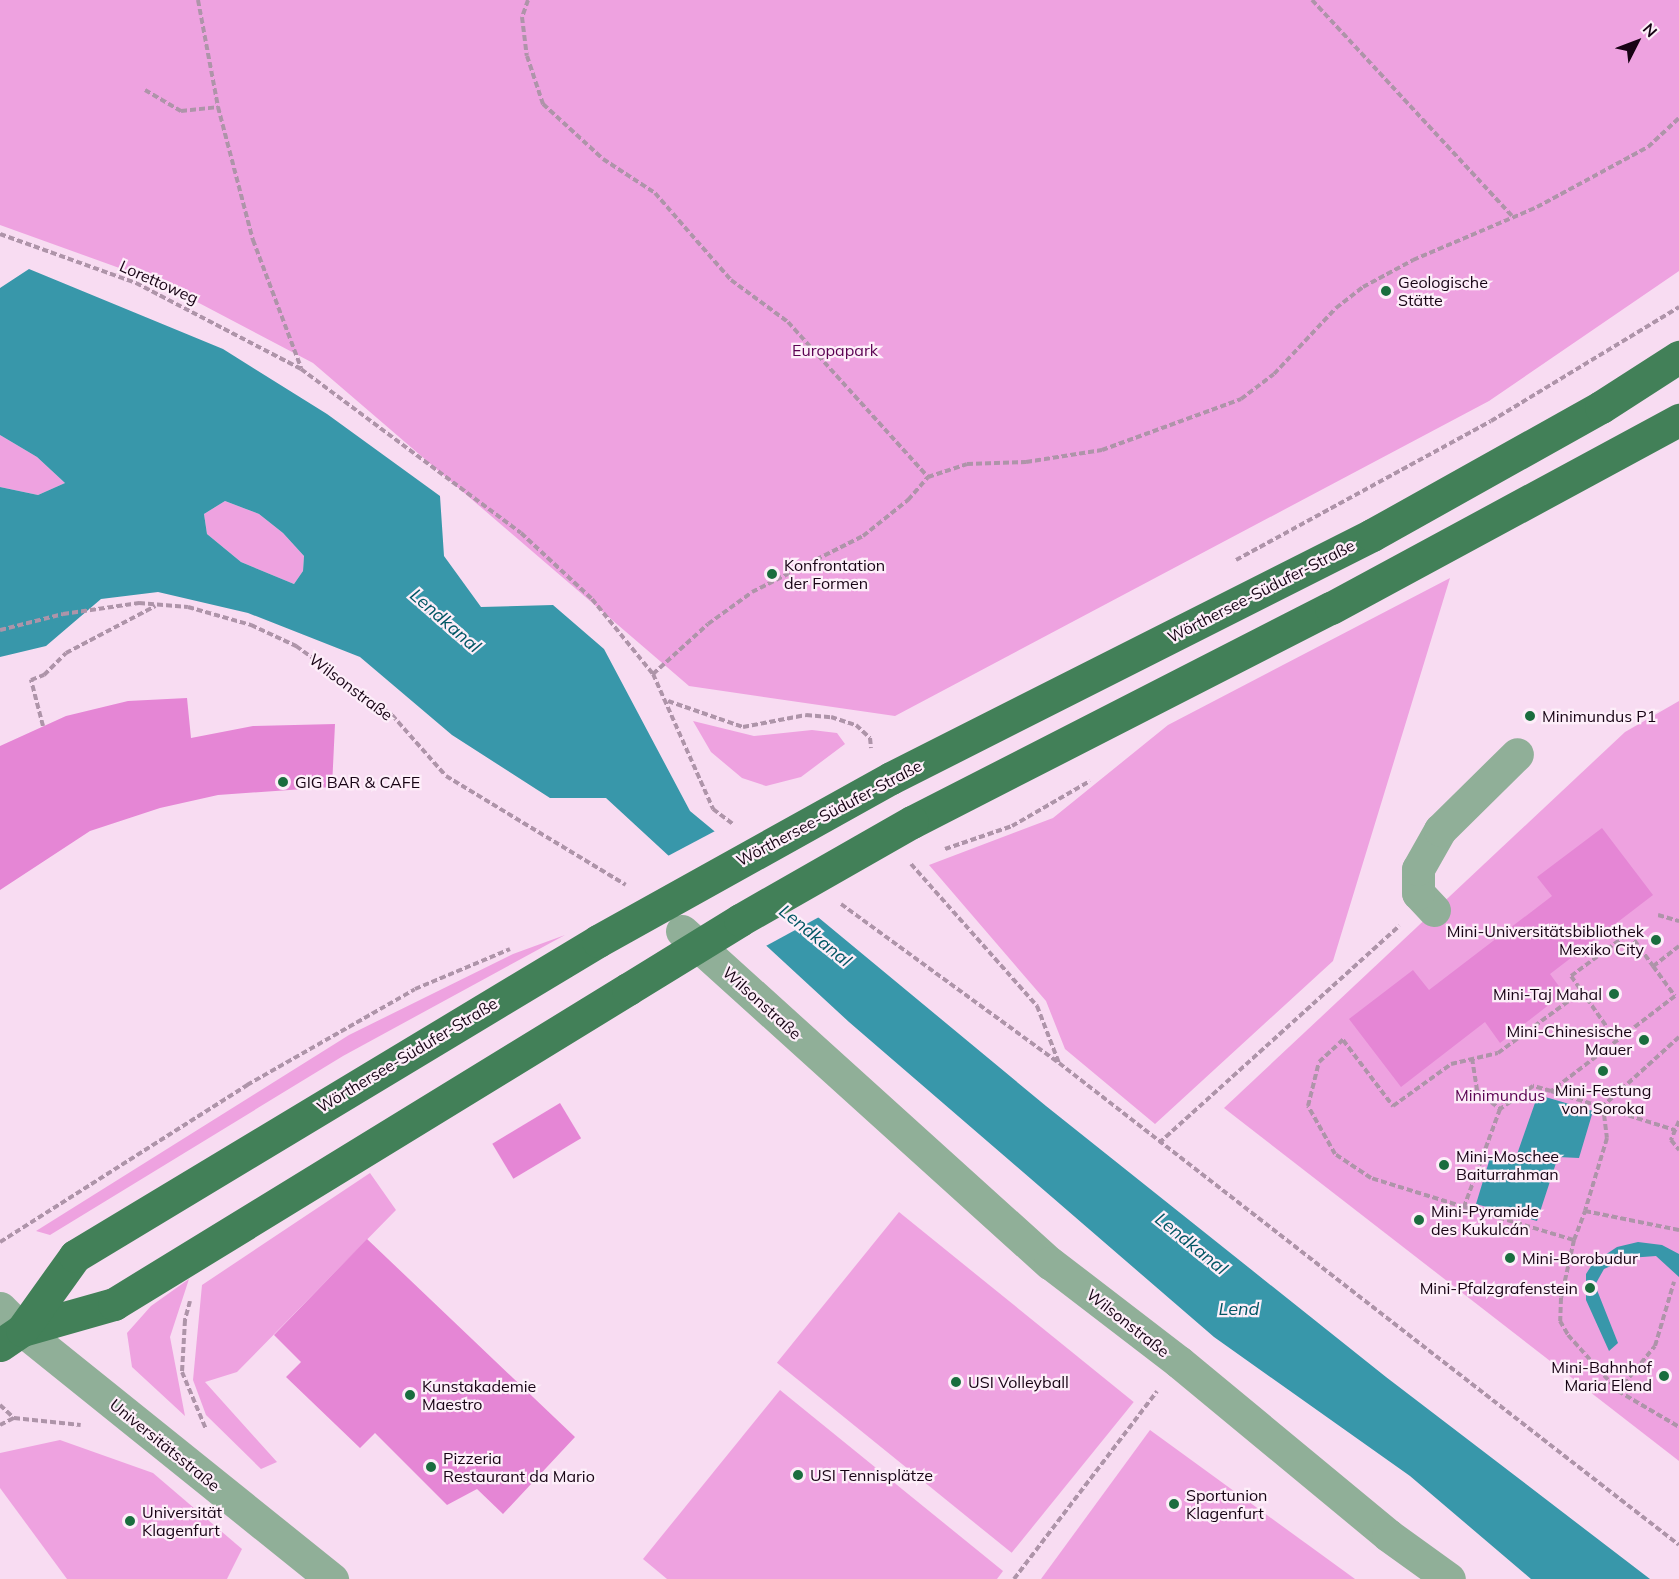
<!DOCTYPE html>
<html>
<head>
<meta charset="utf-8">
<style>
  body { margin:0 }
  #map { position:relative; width:1679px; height:1579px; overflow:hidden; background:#f8dcf2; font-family:Mulish,sans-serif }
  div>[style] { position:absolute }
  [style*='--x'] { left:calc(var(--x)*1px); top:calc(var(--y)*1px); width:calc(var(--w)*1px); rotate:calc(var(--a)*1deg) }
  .green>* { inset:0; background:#eea2e0; transform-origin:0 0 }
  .water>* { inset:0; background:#3897aa }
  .pier>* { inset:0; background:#f8dcf2 }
  .building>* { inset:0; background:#e586d5; transform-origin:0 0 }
  .path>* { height:4px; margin-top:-2px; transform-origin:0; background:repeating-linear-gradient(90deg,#ae94a9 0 6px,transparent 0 9px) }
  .minor>* { height:33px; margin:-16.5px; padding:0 16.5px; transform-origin:16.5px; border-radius:16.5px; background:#90af98 }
  .major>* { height:33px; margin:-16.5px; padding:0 16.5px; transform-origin:16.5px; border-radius:16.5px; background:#428058 }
  .major-bridge>* { height:33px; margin:-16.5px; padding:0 16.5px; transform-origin:16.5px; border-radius:16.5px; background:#428058 }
  .dots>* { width:16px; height:16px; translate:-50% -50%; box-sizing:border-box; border:3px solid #fdeef9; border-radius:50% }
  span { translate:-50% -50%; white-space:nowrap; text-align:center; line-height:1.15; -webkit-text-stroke:4.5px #fdeef9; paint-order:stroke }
  .street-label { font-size:16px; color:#170314 }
  .poi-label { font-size:16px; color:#170314 }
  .left { translate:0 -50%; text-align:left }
  .right { translate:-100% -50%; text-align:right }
  .park-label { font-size:16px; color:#5a0051 }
  .water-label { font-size:18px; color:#015664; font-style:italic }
  .north { position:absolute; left:1607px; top:12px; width:60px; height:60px; -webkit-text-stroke:4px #fdeef9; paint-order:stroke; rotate:48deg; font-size:16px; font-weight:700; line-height:24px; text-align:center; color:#170314 }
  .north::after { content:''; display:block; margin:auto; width:21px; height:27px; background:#170314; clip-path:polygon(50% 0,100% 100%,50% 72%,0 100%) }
</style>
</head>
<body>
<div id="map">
  <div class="green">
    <i style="clip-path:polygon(0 0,1679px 0,1679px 271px,1489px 401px,895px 716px,689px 686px,313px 363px,161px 283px,0 225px)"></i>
    <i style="clip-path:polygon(0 435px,37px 457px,65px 483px,38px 495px,0 487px)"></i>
    <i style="clip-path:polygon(225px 501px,259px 514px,283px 533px,304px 556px,303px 571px,294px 584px,241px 562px,207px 534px,204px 514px)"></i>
    <i style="clip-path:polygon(1450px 578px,1333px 961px,1155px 1124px,1065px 1049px,1046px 1001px,929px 865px,1053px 818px,1168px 725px)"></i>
    <i style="clip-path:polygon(1679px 701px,1679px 1461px,1224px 1108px,1625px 732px)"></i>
    <i style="clip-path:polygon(693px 721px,754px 736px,812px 730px,837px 733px,845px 744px,801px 777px,766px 786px,742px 778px,711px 752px)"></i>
    <i style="clip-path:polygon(565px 935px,343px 1056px,50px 1235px,36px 1231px,349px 1035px,513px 954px)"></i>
    <i style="clip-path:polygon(370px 1173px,396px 1210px,237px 1372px,205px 1382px,277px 1462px,261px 1469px,206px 1415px,193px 1380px,202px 1285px)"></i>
    <i style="left:899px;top:1212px;width:302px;height:194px;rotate:39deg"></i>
    <i style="clip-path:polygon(189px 1279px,170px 1337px,185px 1416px,132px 1367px,127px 1333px,151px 1306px)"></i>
    <i style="clip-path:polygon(780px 1390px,1003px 1571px,997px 1579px,667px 1579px,643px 1559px)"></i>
    <i style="clip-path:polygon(1150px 1430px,1355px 1579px,1041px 1579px)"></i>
    <i style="clip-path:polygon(60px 1440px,153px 1473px,242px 1549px,227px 1579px,67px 1579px,0 1488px,0 1453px)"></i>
  </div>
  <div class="water">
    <i style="clip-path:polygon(evenodd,29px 269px,223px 349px,327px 414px,440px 496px,444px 556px,481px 607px,553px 605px,604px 649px,690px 811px,1046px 1106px,1386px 1377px,1650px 1579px,1531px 1579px,1410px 1476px,1214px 1337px,849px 1022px,606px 798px,550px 798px,452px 735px,360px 657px,248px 613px,158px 592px,101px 599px,46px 646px,0 657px,0 487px,38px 495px,65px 483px,37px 457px,0 435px,0 288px,29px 269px,225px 501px,259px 514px,283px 533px,304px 556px,303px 571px,294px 584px,241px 562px,207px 534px,204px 514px,225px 501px)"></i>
    <i style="clip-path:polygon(1542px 1096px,1593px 1111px,1579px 1158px,1558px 1157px,1537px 1221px,1476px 1204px,1490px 1158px,1515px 1160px,1536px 1100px)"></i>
    <i style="clip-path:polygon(1638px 1242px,1662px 1245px,1679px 1254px,1679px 1277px,1656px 1256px,1629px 1258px,1604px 1269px,1595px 1285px,1618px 1343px,1609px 1351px,1586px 1300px,1586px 1274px,1593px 1263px,1617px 1247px)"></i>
  </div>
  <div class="pier">
    <i style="clip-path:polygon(717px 830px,821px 916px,764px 947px,666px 857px)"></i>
  </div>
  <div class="building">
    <i style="clip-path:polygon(187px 698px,191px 738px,253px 726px,335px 724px,332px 787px,218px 795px,160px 808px,90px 831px,0 890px,0 746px,66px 716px,128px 701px)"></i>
    <i style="clip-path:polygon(1602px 828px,1653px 895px,1550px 974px,1564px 993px,1500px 1043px,1485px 1022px,1401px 1087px,1349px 1019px,1413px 970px,1429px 990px,1552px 896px,1537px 877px)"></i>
    <i style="left:560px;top:1103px;width:41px;height:79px;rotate:59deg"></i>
    <i style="clip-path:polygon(367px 1239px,575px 1437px,503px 1514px,477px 1489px,447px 1505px,375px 1433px,360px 1448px,286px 1377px,301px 1362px,274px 1335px)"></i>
  </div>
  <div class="path">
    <i style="--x:198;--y:0;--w:109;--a:79.4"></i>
    <i style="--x:218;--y:107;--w:138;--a:75.3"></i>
    <i style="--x:253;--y:240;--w:137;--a:69.4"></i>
    <i style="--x:528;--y:0;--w:18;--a:109"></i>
    <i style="--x:522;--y:17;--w:39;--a:83"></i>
    <i style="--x:527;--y:56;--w:51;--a:71.6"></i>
    <i style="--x:543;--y:104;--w:81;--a:42.5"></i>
    <i style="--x:603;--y:159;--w:62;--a:33.2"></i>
    <i style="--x:655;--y:193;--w:116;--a:48.9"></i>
    <i style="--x:731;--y:280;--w:71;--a:36.4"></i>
    <i style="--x:788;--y:322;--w:209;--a:47.9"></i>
    <i style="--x:1312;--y:0;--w:294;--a:47.2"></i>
    <i style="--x:145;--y:90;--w:42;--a:30.3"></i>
    <i style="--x:181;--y:111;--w:37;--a:-6"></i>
    <i style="--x:0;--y:234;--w:145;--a:19.8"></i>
    <i style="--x:136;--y:283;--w:186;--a:27.5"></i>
    <i style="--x:301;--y:369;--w:274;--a:36.7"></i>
    <i style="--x:521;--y:533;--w:97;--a:42.9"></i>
    <i style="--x:592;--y:599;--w:97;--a:50.9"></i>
    <i style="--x:653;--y:674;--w:148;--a:66"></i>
    <i style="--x:713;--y:809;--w:26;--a:37"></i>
    <i style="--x:1236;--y:560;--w:290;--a:-28.6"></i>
    <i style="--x:1491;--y:421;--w:220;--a:-31.2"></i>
    <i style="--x:0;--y:630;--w:65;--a:-14.3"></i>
    <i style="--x:63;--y:614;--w:77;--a:-8.2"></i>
    <i style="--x:139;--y:603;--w:49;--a:4.7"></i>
    <i style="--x:188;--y:607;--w:66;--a:15.9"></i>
    <i style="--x:251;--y:625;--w:50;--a:25"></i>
    <i style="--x:296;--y:646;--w:118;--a:35.7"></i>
    <i style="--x:392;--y:715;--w:81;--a:48.5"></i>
    <i style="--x:446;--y:776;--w:210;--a:31.2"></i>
    <i style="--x:653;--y:674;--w:74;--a:-42.3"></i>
    <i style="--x:708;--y:624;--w:54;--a:-36"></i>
    <i style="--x:752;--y:592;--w:124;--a:-26.8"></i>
    <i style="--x:863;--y:536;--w:58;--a:-38.7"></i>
    <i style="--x:908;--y:500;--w:30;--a:-49"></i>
    <i style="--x:928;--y:477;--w:41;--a:-18.4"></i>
    <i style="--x:967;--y:464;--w:59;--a:-1.9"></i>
    <i style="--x:1026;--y:462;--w:77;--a:-9"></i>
    <i style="--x:1102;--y:450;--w:148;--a:-20.1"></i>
    <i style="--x:1241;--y:399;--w:41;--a:-37.1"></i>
    <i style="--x:1274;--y:374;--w:91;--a:-46.8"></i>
    <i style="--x:1336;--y:308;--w:34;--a:-38"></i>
    <i style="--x:1363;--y:287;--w:57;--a:-28.4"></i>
    <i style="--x:1413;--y:260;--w:135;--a:-23.1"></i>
    <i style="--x:1537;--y:207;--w:126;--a:-28.4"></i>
    <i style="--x:1648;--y:147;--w:42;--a:-43.1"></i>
    <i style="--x:668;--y:701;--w:79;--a:19.1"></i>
    <i style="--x:743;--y:727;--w:64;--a:-10.8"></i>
    <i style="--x:806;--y:715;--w:25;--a:5"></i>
    <i style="--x:831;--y:717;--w:26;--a:18"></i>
    <i style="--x:856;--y:725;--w:19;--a:43"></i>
    <i style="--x:870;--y:738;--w:10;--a:84"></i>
    <i style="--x:43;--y:726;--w:48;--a:-104.6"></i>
    <i style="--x:31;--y:680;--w:14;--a:-21"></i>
    <i style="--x:44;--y:675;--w:31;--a:-45"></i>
    <i style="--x:66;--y:653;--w:101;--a:-27.8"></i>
    <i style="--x:945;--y:849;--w:71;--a:-18.9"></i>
    <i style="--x:1012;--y:826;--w:90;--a:-30"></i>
    <i style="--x:911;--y:864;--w:190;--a:48.4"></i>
    <i style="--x:1037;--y:1006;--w:61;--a:68.9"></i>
    <i style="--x:841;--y:904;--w:270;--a:36.1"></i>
    <i style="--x:1059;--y:1063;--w:785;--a:37.86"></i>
    <i style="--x:1658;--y:915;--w:22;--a:16"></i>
    <i style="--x:1679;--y:946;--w:33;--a:142"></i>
    <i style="--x:1653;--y:966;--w:37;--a:54"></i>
    <i style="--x:1675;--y:996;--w:156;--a:142.5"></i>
    <i style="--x:1551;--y:1091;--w:19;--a:-164"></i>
    <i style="--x:1533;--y:1086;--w:40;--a:145.1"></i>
    <i style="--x:1500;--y:1109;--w:104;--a:110.2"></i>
    <i style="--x:1464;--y:1207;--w:115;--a:16.7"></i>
    <i style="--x:1574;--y:1240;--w:59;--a:102.6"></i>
    <i style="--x:1561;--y:1298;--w:23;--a:92"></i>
    <i style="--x:1560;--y:1321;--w:16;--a:60"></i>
    <i style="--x:1568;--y:1335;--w:75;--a:48.2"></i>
    <i style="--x:1618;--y:1391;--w:71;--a:30.5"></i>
    <i style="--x:1679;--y:1037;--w:103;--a:137.8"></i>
    <i style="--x:1603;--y:1106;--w:32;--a:83"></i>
    <i style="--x:1607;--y:1138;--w:76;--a:106.8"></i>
    <i style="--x:1585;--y:1211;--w:96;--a:11.4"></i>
    <i style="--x:1616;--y:1040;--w:78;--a:-125.1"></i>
    <i style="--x:1571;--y:976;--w:72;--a:-36.6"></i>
    <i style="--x:1629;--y:933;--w:41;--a:54"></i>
    <i style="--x:1472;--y:1058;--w:33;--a:81"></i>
    <i style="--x:1477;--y:1091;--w:29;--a:38"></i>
    <i style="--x:1551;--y:1091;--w:130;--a:17.5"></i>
    <i style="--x:1679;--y:1121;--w:21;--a:113"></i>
    <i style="--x:1671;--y:1140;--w:13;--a:51"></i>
    <i style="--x:1159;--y:1143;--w:324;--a:-42.1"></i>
    <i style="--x:1464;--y:1207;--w:97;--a:-162.7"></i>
    <i style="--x:1371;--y:1178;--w:43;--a:-146.3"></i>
    <i style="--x:1335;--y:1154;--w:55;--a:-119.4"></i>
    <i style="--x:1308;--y:1106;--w:45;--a:-76"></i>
    <i style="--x:1319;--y:1062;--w:33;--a:-43"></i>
    <i style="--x:1343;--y:1040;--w:83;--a:52.9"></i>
    <i style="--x:1393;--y:1106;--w:72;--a:-35.9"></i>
    <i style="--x:1451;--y:1064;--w:48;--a:-13.2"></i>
    <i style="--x:1498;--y:1053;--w:104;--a:-36.4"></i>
    <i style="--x:1574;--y:1240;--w:31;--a:-69"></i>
    <i style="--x:0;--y:1242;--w:293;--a:-32.4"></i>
    <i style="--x:247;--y:1085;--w:193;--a:-29.7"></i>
    <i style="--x:415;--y:989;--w:103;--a:-22.8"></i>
    <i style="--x:190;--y:1301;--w:20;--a:105"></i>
    <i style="--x:185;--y:1320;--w:52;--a:93.3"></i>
    <i style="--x:182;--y:1372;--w:62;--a:67.2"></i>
    <i style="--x:1618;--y:1391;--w:58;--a:-50.6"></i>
    <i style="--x:1655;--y:1346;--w:67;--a:-73.5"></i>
    <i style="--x:0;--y:1405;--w:19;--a:43"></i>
    <i style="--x:14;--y:1418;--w:67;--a:6"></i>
    <i style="--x:0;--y:1425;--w:16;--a:-27"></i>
    <i style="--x:1014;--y:1579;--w:236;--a:-52.7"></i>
  </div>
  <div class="minor">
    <i style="--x:1434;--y:910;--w:23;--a:-133"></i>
    <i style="--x:1418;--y:893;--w:24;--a:-90"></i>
    <i style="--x:1418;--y:869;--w:45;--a:-60.6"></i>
    <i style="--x:1440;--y:830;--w:108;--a:-44.6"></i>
    <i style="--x:682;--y:931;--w:496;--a:42.1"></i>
    <i style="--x:1050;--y:1263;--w:163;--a:37.5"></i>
    <i style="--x:1179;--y:1362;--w:271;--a:39.6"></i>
    <i style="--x:1388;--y:1535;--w:75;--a:35.8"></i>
    <i style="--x:0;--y:1308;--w:31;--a:45"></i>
    <i style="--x:22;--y:1330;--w:398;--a:38.8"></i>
  </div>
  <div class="major">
    <i style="--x:891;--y:778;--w:539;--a:-26.8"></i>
    <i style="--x:1372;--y:535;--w:262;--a:-29.2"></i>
    <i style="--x:1601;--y:407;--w:93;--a:-32.7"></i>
    <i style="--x:912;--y:822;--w:470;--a:-27.1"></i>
    <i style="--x:1331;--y:608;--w:396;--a:-28.4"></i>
    <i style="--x:22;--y:1330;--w:96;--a:-15.8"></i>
    <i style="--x:114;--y:1304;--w:603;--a:-31.5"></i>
    <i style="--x:0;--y:1345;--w:27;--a:-34"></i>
    <i style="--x:22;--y:1330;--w:91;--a:-54.4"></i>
    <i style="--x:75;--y:1256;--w:611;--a:-31.06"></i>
  </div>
  <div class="major-bridge">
    <i style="--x:598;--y:941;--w:335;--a:-29.1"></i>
    <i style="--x:628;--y:989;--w:132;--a:-31.6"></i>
    <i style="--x:740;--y:920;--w:198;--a:-29.7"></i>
  </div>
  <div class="dots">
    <i style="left:1386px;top:291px;background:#1a6d3e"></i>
    <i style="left:772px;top:574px;background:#1a6d3e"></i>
    <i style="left:1530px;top:716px;background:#1a6d3e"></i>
    <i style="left:283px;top:782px;background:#1a6d3e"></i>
    <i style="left:1656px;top:940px;background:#1a6d3e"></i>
    <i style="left:1614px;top:994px;background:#1a6d3e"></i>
    <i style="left:1644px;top:1040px;background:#1a6d3e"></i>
    <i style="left:1603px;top:1071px;background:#1a6d3e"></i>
    <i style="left:1444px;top:1165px;background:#1a6d3e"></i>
    <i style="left:1419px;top:1220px;background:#1a6d3e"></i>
    <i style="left:1510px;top:1258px;background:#1a6d3e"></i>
    <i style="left:1590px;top:1288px;background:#1a6d3e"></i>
    <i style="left:1664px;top:1376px;background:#1a6d3e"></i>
    <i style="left:956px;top:1382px;background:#1a6d3e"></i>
    <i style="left:410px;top:1395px;background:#1a6d3e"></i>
    <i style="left:431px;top:1467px;background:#1a6d3e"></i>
    <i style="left:798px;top:1475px;background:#1a6d3e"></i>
    <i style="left:1174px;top:1504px;background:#1a6d3e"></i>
    <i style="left:130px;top:1521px;background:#1a6d3e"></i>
  </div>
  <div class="street-label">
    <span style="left:159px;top:282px;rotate:24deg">Lorettoweg</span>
    <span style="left:1261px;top:591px;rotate:-27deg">Wörthersee-Südufer-Straße</span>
    <span style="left:351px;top:687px;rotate:37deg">Wilsonstraße</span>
    <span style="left:829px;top:813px;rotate:-28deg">Wörthersee-Südufer-Straße</span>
    <span style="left:762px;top:1003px;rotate:42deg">Wilsonstraße</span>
    <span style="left:407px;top:1055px;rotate:-31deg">Wörthersee-Südufer-Straße</span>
    <span style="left:1128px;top:1323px;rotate:38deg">Wilsonstraße</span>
    <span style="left:165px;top:1445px;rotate:39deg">Universitätsstraße</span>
  </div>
  <div class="poi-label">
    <span class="left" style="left:1398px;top:291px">Geologische<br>Stätte</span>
    <span class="left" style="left:784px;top:574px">Konfrontation<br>der Formen</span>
    <span class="left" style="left:1542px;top:716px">Minimundus P1</span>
    <span class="left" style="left:295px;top:782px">GIG BAR &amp; CAFE</span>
    <span class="right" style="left:1644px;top:940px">Mini-Universitätsbibliothek<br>Mexiko City</span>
    <span class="right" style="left:1602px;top:994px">Mini-Taj Mahal</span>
    <span class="right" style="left:1632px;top:1040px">Mini-Chinesische<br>Mauer</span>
    <span style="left:1603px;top:1099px">Mini-Festung<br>von Soroka</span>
    <span class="left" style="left:1456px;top:1165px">Mini-Moschee<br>Baiturrahman</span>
    <span class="left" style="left:1431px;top:1220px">Mini-Pyramide<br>des Kukulcán</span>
    <span class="left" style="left:1522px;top:1258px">Mini-Borobudur</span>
    <span class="right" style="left:1578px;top:1288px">Mini-Pfalzgrafenstein</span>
    <span class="right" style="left:1652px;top:1376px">Mini-Bahnhof<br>Maria Elend</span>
    <span class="left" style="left:968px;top:1382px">USI Volleyball</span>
    <span class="left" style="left:422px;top:1395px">Kunstakademie<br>Maestro</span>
    <span class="left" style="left:443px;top:1467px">Pizzeria<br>Restaurant da Mario</span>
    <span class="left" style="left:810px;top:1475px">USI Tennisplätze</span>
    <span class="left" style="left:1186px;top:1504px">Sportunion<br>Klagenfurt</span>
    <span class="left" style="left:142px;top:1521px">Universität<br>Klagenfurt</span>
  </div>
  <div class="park-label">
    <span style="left:835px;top:350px">Europapark</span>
    <span style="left:1500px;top:1095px">Minimundus</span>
  </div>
  <div class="water-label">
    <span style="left:445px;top:621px;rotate:41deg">Lendkanal</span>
    <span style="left:815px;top:936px;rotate:39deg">Lendkanal</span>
    <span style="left:1191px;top:1244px;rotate:39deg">Lendkanal</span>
    <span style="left:1239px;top:1309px">Lend</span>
  </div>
  <div class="north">N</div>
</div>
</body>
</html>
